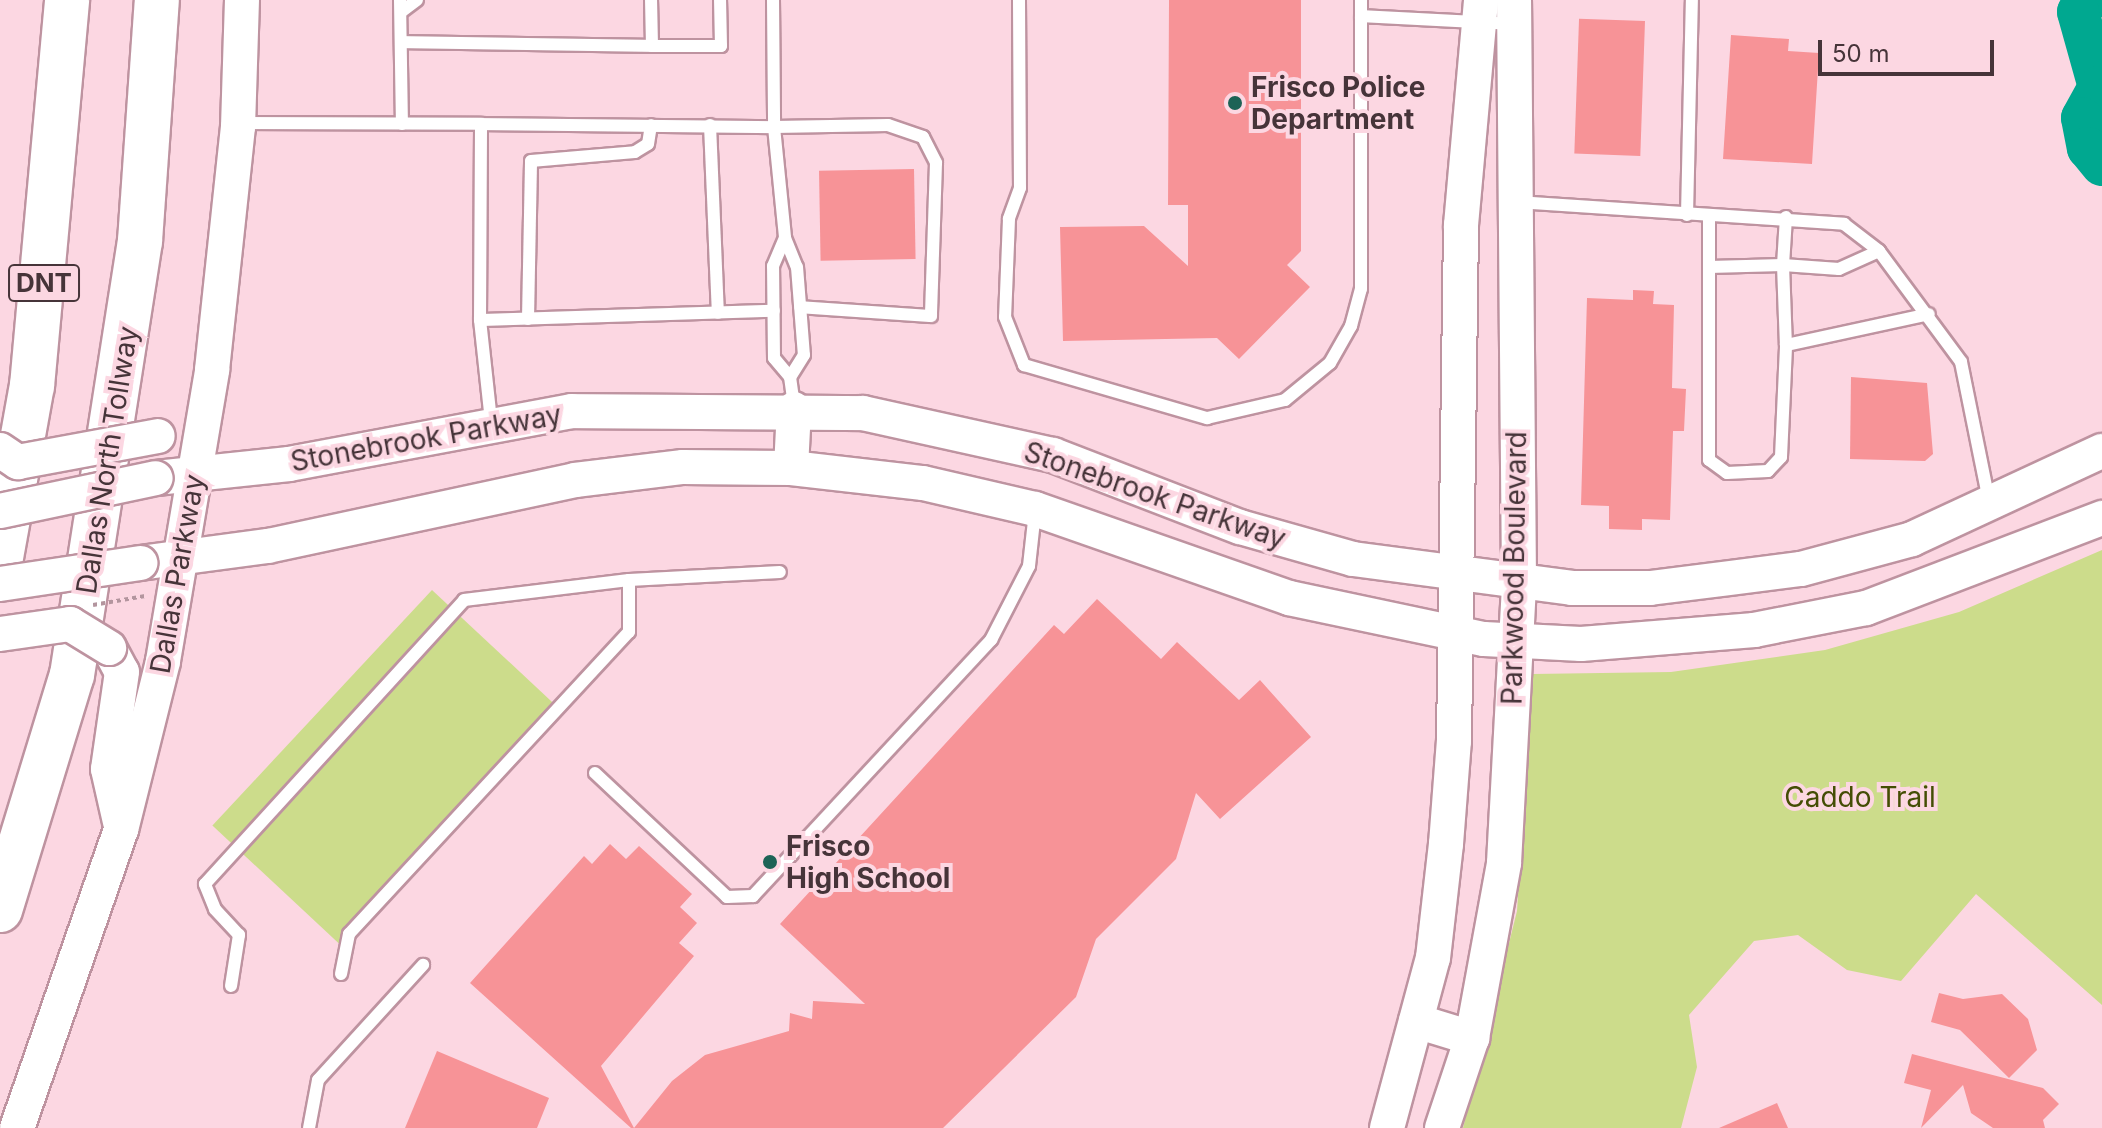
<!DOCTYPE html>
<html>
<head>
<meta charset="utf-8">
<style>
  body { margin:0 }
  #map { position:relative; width:2102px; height:1128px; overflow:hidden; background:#fcd7e2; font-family:Inter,sans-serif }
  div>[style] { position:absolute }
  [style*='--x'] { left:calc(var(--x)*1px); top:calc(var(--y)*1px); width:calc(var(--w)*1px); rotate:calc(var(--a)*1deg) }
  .green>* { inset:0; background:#ccdc8b; transform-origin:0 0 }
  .river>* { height:42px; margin:-21px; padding:0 21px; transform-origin:21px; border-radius:21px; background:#00a890 }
  .building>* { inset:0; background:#f79397; transform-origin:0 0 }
  .roads { filter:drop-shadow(2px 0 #be93a0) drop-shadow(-2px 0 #be93a0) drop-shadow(0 2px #be93a0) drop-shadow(0 -2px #be93a0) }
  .lane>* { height:12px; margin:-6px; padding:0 6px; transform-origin:6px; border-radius:6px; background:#fff }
  .secondary>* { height:34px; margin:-17px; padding:0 17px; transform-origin:17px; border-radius:17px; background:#fff }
  .highway>* { height:44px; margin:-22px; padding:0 22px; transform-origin:22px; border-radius:22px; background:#fff }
  .path-bridge>* { height:4px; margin-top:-2px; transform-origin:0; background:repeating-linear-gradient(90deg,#b3959e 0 4px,transparent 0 8px) }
  .bridges { filter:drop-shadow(2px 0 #be93a0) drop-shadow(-2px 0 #be93a0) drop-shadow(0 2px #be93a0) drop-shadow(0 -2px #be93a0) }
  .secondary-bridge>* { height:34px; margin:-17px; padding:0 17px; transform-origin:17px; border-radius:17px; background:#fff }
  .dots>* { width:22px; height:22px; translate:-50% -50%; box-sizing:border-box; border:4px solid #fcd7e2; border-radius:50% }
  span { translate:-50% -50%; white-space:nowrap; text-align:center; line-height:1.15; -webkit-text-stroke:8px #fcd7e2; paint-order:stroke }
  .shield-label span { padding:2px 6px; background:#fcd7e2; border:2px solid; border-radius:6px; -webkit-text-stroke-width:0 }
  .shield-label { font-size:26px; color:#463439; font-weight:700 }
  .poi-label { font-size:28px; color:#463439; font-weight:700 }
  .left { translate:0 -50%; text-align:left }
  .street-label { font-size:28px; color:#463439 }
  .park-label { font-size:28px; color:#444d04 }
  .scale { position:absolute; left:1818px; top:40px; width:176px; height:36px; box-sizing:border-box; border:4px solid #463439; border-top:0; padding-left:10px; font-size:24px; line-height:28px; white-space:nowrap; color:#463439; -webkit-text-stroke:6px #fcd7e2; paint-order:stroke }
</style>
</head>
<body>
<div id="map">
  <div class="green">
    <i style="clip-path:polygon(2102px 550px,2102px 1005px,1976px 894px,1901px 981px,1847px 970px,1798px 935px,1754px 941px,1689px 1015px,1697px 1067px,1681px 1128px,1463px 1128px,1517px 911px,1532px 674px,1671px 672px,1825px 650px,1959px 612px)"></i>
    <i style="left:432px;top:590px;width:173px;height:322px;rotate:43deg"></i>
  </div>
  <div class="river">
    <i style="--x:2089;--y:0;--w:16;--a:133"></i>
    <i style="--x:2078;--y:12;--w:78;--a:74.4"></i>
    <i style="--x:2099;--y:87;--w:35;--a:119"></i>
    <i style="--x:2082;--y:118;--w:31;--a:79"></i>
    <i style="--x:2088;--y:148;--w:22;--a:51"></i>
  </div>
  <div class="building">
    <i style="clip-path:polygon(1169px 0,1301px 0,1301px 251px,1287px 265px,1310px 287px,1239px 359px,1217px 338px,1063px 341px,1060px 227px,1144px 226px,1188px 266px,1188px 205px,1168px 205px)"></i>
    <i style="left:1645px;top:21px;width:135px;height:66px;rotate:92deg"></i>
    <i style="clip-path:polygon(1731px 35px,1789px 39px,1788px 51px,1819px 53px,1812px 164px,1723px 159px)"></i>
    <i style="left:914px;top:169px;width:90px;height:95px;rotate:89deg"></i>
    <i style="clip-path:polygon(1633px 290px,1654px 291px,1653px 304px,1674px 305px,1672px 388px,1686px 389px,1684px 431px,1673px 431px,1670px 520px,1642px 519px,1642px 530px,1609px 529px,1609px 506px,1581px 505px,1587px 298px,1633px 300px)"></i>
    <i style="clip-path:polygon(1851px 377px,1927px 383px,1933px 454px,1925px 461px,1850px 459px)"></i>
    <i style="clip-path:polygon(1097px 599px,1161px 659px,1177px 642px,1239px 700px,1260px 680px,1311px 737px,1220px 819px,1196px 793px,1176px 859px,1096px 939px,1076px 997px,943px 1128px,631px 1128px,470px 983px,584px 856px,592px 864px,610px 844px,626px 859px,639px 846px,692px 894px,680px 907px,697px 923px,679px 943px,694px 956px,601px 1066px,634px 1128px,672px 1081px,705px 1055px,789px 1031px,790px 1013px,812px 1019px,813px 1001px,865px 1004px,780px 924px,1054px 625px,1064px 634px)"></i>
    <i style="clip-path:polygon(1939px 993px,1963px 999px,2002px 994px,2028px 1019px,2037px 1050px,2009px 1078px,1960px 1030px,1931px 1022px)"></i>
    <i style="clip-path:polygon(437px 1051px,549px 1098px,537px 1128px,405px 1128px)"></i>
    <i style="clip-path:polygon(1912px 1054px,2043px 1088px,2059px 1104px,2043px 1120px,2045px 1128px,1993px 1128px,1971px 1113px,1963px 1085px,1921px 1128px,1931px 1090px,1904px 1083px)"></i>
    <i style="clip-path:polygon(1777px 1103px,1788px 1128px,1719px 1128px)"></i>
  </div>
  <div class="roads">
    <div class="lane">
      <i style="--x:400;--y:0;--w:124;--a:89.1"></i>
      <i style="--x:773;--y:0;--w:127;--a:89.5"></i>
      <i style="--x:774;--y:127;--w:114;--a:-1"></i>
      <i style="--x:888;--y:125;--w:37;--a:19"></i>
      <i style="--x:923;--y:137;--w:29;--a:63"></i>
      <i style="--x:936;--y:163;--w:153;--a:91.9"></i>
      <i style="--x:931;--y:316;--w:131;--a:-176.1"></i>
      <i style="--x:1019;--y:0;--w:188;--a:89.7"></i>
      <i style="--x:1020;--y:188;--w:33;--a:110"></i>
      <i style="--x:1009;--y:219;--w:98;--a:92.3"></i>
      <i style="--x:1005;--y:317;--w:52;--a:68.4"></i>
      <i style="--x:1024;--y:365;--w:191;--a:16.2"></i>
      <i style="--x:1207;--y:418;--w:80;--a:-13"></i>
      <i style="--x:1285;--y:400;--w:58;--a:-39.4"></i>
      <i style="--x:1330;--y:363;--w:43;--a:-60.4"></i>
      <i style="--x:1351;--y:326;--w:38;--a:-75"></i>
      <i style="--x:1361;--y:289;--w:289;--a:-90"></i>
      <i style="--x:401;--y:12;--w:20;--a:-37"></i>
      <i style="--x:1361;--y:16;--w:152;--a:3"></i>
      <i style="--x:401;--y:42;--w:251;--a:0.9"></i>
      <i style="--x:652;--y:46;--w:46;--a:-91.2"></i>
      <i style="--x:652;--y:46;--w:69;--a:0"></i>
      <i style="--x:721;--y:46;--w:46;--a:-91.2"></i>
      <i style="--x:242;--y:123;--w:239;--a:0.2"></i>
      <i style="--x:710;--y:125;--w:188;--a:87.6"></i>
      <i style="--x:1517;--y:202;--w:328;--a:3.8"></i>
      <i style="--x:1844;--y:224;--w:44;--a:37.6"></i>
      <i style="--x:1879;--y:251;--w:138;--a:53.5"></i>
      <i style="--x:1961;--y:362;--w:142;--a:78.6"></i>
      <i style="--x:1687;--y:215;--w:215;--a:-88.7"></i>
      <i style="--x:1709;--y:215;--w:245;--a:90"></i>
      <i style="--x:1709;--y:460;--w:22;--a:36"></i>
      <i style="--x:1727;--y:473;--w:41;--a:-2.8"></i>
      <i style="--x:1768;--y:471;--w:19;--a:-47"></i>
      <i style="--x:1781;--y:457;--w:112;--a:-87.4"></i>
      <i style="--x:1879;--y:251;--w:44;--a:155.8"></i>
      <i style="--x:1839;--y:269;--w:56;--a:-175.9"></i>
      <i style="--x:1783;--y:265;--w:80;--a:87.9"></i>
      <i style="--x:1786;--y:345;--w:146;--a:-12.2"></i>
      <i style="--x:1709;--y:267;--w:74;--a:-1.5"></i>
      <i style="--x:1783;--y:265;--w:48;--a:-86.4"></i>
      <i style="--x:528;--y:319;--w:158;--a:-88.9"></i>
      <i style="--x:531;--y:161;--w:104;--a:-4.9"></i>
      <i style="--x:635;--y:152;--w:15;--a:-32"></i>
      <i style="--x:648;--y:144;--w:19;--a:-81"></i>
      <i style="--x:480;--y:320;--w:294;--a:-1.8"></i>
      <i style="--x:790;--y:377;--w:25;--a:-130"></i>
      <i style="--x:774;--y:358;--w:92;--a:-90.6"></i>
      <i style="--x:773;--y:266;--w:30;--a:-67"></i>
      <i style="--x:785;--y:238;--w:31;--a:68"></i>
      <i style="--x:797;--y:267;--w:88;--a:85.5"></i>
      <i style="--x:804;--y:355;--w:26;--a:122"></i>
      <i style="--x:790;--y:377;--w:29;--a:82"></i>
      <i style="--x:491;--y:421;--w:102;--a:-96.2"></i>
      <i style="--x:480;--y:320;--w:196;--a:-89.7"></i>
      <i style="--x:481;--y:124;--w:293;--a:0.6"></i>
      <i style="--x:774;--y:127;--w:112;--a:84.3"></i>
      <i style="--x:595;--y:773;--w:181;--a:43.2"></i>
      <i style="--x:727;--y:897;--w:26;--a:-2"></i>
      <i style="--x:753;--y:896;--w:350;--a:-47.1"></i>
      <i style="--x:991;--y:640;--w:83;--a:-62.8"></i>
      <i style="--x:1029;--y:566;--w:54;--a:-83.7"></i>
      <i style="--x:341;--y:974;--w:41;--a:-78.7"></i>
      <i style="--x:349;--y:934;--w:412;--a:-47.2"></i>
      <i style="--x:629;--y:632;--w:52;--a:-90"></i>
      <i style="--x:629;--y:580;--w:151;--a:-3"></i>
      <i style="--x:231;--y:986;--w:52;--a:-81.1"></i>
      <i style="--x:239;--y:935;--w:35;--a:-133"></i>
      <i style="--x:215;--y:909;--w:27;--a:-112"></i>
      <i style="--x:205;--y:884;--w:384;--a:-47.6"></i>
      <i style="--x:464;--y:600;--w:166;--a:-6.9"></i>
      <i style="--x:309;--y:1128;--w:49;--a:-79.4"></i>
      <i style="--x:318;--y:1080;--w:156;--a:-47.6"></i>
    </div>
    <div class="secondary">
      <i style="--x:791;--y:468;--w:59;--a:-87.1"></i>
      <i style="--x:156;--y:478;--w:134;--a:-6"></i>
      <i style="--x:289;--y:464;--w:288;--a:-10.6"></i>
      <i style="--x:572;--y:411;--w:291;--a:0.4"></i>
      <i style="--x:863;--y:413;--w:195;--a:12.5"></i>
      <i style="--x:1053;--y:455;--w:200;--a:21.1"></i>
      <i style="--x:1240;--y:527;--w:117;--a:15.8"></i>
      <i style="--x:1353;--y:559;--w:221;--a:7.5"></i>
      <i style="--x:1572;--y:588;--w:78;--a:0"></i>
      <i style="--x:1650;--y:588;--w:152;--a:-7.2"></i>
      <i style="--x:1801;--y:569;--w:115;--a:-15.1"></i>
      <i style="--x:1912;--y:539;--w:209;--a:-24.9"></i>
      <i style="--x:140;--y:563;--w:129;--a:-7.6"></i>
      <i style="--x:268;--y:546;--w:314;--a:-12.1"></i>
      <i style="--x:575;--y:480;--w:109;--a:-6.9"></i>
      <i style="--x:683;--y:467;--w:108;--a:0.5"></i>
      <i style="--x:791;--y:468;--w:133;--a:6.5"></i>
      <i style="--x:923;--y:483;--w:115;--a:13.1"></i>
      <i style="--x:1035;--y:509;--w:269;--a:19.3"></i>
      <i style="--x:1289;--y:598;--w:199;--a:11.9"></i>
      <i style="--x:1484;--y:639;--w:97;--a:3"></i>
      <i style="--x:1581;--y:644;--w:174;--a:-4.6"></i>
      <i style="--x:1754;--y:630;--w:114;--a:-11.1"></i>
      <i style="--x:1866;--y:608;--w:253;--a:-20.9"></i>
      <i style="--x:109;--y:648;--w:27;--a:62"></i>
      <i style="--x:122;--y:672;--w:98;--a:98.2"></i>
      <i style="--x:108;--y:769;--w:54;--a:77.2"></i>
      <i style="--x:1416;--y:1021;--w:59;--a:16.9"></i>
      <i style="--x:17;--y:1128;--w:316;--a:-70.8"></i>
      <i style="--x:121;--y:830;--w:174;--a:-76"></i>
      <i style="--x:163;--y:661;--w:295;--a:-80.4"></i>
      <i style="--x:212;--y:370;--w:244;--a:-83.9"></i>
      <i style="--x:238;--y:127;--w:127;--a:-88.2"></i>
      <i style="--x:1387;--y:1128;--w:176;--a:-74.9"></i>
      <i style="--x:1433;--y:958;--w:115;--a:-83.5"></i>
      <i style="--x:1446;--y:844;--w:103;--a:-85.6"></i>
      <i style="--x:1454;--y:741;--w:516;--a:-89.22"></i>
      <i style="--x:1461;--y:225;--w:226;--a:-84.9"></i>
      <i style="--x:1442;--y:1128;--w:95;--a:-71.6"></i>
      <i style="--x:1472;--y:1038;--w:178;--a:-79.6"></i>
      <i style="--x:1504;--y:863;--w:281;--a:-86.9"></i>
      <i style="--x:1519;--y:582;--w:582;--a:-90.49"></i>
    </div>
    <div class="highway">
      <i style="--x:0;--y:563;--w:180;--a:-79.8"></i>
      <i style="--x:32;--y:386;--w:388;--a:-84.8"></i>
      <i style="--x:0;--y:910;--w:246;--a:-73"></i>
      <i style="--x:72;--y:675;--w:439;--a:-81.1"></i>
      <i style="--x:140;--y:241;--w:242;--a:-86"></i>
    </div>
  </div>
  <div class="path-bridge">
    <i style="--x:93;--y:605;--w:53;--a:-9.8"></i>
  </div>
  <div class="bridges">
    <div class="secondary-bridge">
      <i style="--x:0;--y:450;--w:22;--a:34"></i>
      <i style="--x:18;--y:462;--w:142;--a:-10.5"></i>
      <i style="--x:0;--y:511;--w:159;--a:-11.9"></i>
      <i style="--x:0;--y:584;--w:142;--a:-8.5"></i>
      <i style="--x:0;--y:634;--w:71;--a:-8.1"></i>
      <i style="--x:70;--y:624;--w:46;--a:31.6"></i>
    </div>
  </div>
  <div class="dots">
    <i style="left:1235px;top:103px;background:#1d6356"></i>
    <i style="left:770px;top:862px;background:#1d6356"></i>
  </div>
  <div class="shield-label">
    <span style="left:44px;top:283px">DNT</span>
  </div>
  <div class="poi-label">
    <span class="left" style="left:1251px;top:103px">Frisco Police<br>Department</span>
    <span class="left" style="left:786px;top:862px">Frisco<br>High School</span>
  </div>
  <div class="street-label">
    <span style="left:426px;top:438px;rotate:-10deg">Stonebrook Parkway</span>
    <span style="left:107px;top:460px;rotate:-81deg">Dallas North Tollway</span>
    <span style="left:1155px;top:495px;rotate:19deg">Stonebrook Parkway</span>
    <span style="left:1514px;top:568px;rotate:-89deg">Parkwood Boulevard</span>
    <span style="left:177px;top:574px;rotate:-80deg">Dallas Parkway</span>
  </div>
  <div class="park-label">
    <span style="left:1860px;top:797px">Caddo Trail</span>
  </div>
  <div class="scale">50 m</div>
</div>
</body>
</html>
